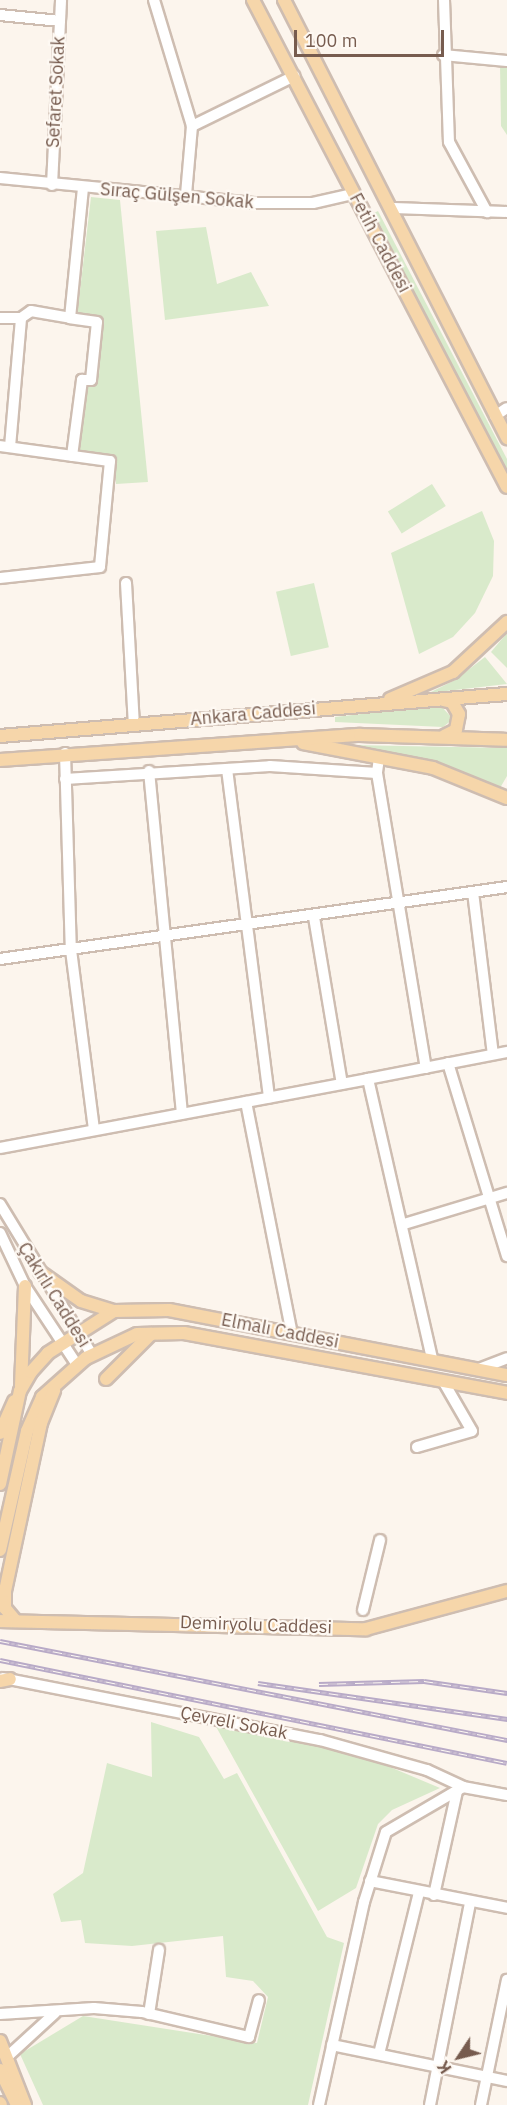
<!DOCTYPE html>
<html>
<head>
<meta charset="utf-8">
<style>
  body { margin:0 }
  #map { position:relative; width:507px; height:2105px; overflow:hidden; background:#fcf5ed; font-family:"IBM Plex Sans",sans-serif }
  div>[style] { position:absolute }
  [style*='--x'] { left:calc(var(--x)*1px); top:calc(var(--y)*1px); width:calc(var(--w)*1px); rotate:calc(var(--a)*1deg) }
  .green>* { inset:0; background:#d9eacb; transform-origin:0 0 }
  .roads { filter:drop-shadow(2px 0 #cebdb1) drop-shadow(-2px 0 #cebdb1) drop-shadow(0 2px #cebdb1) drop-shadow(0 -2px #cebdb1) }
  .minor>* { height:10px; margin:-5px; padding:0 5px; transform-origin:5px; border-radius:5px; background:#fff }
  .major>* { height:12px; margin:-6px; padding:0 6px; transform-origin:6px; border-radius:6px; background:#f6d6aa }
  .rail>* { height:5px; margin-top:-2.5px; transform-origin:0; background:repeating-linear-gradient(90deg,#fef9f3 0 9px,#b8aac7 0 18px); box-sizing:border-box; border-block:2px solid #b8aac7 }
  span { translate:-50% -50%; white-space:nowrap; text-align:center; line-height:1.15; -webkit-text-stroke:4.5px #fef9f3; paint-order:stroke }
  .street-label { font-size:18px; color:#775c4f }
  .north { position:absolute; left:429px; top:2027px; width:60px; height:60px; -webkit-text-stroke:4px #fef9f3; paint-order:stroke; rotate:235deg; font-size:16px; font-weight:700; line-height:24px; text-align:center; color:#775c4f }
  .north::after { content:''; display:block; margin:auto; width:21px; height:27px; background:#775c4f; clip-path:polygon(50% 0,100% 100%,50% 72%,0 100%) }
  .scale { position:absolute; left:294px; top:30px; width:150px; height:27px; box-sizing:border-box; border:3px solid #775c4f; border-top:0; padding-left:8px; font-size:18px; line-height:21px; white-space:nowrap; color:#775c4f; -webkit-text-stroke:4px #fef9f3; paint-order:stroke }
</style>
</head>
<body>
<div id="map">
  <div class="green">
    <i style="clip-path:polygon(500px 65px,507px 65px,507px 135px,501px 126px)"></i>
    <i style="clip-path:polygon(91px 197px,120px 200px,148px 482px,116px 484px,115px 462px,77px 455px,84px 386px,99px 375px,102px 317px,77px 316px)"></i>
    <i style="clip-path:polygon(378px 211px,507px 459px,507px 475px,374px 213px)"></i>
    <i style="clip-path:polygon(206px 227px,217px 284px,251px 272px,269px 306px,165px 320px,156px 231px)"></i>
    <i style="left:432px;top:484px;width:26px;height:52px;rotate:58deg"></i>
    <i style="clip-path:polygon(482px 511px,494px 541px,493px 576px,475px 613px,453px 637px,419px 654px,391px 553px)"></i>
    <i style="left:314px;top:583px;width:66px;height:39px;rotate:77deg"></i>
    <i style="clip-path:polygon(507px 633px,507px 668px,491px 652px)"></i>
    <i style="clip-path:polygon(485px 657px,507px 684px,429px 693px,455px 680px)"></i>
    <i style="clip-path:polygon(440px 705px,453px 719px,443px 727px,335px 722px,335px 717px)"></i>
    <i style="clip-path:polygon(350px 745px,507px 748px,507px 776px,500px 788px,434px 763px)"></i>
    <i style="clip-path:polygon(151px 1722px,199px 1737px,224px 1779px,237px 1773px,327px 1937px,344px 1943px,308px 2105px,43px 2105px,20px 2054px,83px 2016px,257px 2043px,268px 1997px,253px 1981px,226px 1977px,223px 1936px,132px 1946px,85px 1943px,81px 1920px,61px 1922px,53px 1894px,83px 1873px,107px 1763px,152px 1777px)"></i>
    <i style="clip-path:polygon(214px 1723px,359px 1754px,440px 1788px,392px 1810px,378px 1824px,356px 1888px,318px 1911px)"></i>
  </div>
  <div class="roads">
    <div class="minor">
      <i style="--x:154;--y:0;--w:132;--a:73.2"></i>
      <i style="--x:192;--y:126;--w:69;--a:95"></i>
      <i style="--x:444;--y:0;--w:142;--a:88"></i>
      <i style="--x:449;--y:142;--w:80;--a:61.5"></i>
      <i style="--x:0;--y:15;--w:60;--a:5.7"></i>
      <i style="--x:443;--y:55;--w:64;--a:5.4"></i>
      <i style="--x:192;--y:126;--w:114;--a:-26.1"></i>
      <i style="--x:0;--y:178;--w:255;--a:5.6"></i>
      <i style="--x:254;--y:203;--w:59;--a:0"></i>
      <i style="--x:313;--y:203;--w:41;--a:-12.7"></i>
      <i style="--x:52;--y:185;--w:185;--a:-87.2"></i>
      <i style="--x:394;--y:208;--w:113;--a:2"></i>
      <i style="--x:0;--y:318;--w:21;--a:0"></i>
      <i style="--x:21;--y:318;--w:12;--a:-35"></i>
      <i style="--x:31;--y:311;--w:40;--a:10"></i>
      <i style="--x:495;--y:416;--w:14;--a:-34"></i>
      <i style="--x:0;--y:446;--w:111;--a:7.8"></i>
      <i style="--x:110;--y:461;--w:106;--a:95.4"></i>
      <i style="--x:100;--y:567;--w:101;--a:173.7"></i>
      <i style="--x:10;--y:447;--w:129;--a:-85.1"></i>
      <i style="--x:72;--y:456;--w:77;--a:-82.5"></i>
      <i style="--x:82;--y:380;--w:9;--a:0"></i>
      <i style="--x:91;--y:380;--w:58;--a:-84.1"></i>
      <i style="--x:97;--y:322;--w:27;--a:-172"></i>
      <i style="--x:70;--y:318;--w:131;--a:-84.3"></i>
      <i style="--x:126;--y:583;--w:142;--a:86.8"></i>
      <i style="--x:65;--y:753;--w:197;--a:88.3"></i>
      <i style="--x:71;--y:950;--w:181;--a:82.7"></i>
      <i style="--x:379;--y:758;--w:15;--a:98"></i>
      <i style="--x:377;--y:773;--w:299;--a:80.6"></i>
      <i style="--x:227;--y:769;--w:331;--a:82.7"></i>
      <i style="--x:149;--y:771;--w:344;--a:84.5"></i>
      <i style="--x:65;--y:779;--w:205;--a:-3.6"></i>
      <i style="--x:270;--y:766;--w:107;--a:3.7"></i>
      <i style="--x:473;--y:892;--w:163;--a:83"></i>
      <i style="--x:314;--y:917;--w:169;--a:80.5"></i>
      <i style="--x:0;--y:959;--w:512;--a:-8.08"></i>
      <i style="--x:448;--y:1063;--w:202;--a:73"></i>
      <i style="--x:368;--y:1079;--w:142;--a:-11"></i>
      <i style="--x:246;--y:1102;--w:237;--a:78.8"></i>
      <i style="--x:0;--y:1148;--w:374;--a:-10.6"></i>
      <i style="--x:368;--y:1079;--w:287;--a:77.1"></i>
      <i style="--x:0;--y:1204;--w:177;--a:58.6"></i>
      <i style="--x:404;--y:1224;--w:108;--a:-16.8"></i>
      <i style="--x:0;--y:1233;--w:59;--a:64.7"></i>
      <i style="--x:25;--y:1286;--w:95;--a:56.6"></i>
      <i style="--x:479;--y:1369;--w:30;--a:-21"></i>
      <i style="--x:417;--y:1447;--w:57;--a:-16.2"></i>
      <i style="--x:472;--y:1431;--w:58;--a:-120.1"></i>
      <i style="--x:363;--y:1610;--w:72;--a:-76.3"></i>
      <i style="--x:3;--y:1678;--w:323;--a:11.1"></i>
      <i style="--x:320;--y:1740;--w:111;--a:15.7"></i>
      <i style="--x:427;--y:1770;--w:40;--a:25"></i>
      <i style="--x:370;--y:1881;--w:140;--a:11.1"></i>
      <i style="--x:434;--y:1895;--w:107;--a:-77.5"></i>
      <i style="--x:0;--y:2014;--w:94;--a:-3.7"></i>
      <i style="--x:94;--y:2008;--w:48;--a:4.8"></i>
      <i style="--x:142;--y:2012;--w:110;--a:13.2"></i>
      <i style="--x:249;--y:2037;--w:38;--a:-75"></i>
      <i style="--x:149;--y:2014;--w:65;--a:-81.1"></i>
      <i style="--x:332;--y:2045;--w:179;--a:11.6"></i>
      <i style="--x:379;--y:2054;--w:167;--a:-76.1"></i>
      <i style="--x:7;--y:2057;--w:65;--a:-42.5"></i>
      <i style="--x:319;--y:2105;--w:208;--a:-77.5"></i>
      <i style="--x:364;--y:1902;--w:73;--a:-72.6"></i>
      <i style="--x:386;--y:1832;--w:89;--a:-30.3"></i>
      <i style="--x:463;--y:1787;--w:45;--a:10.3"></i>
      <i style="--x:430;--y:2105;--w:206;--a:-78.8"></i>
      <i style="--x:481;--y:2105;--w:128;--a:-78.3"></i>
    </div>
    <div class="major">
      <i style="--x:253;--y:0;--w:549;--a:62.46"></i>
      <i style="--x:284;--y:0;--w:492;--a:63"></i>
      <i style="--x:390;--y:699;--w:69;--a:-23.2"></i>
      <i style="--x:453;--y:672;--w:74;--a:-42.8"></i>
      <i style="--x:443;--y:700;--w:9;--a:13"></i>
      <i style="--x:452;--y:702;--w:14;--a:60"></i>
      <i style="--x:459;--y:714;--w:16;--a:101"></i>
      <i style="--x:456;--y:730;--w:13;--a:153"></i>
      <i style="--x:0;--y:736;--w:509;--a:-4.74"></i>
      <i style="--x:303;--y:743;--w:132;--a:10.9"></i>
      <i style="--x:433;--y:768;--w:80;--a:22.1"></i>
      <i style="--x:0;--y:760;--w:361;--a:-4"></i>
      <i style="--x:360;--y:735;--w:147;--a:1.9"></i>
      <i style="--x:40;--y:1272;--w:50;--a:35.3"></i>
      <i style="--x:81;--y:1301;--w:34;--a:17"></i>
      <i style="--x:106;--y:1379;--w:64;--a:-45"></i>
      <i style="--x:21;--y:1386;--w:100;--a:-87.7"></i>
      <i style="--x:0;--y:1433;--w:35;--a:-66"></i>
      <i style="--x:0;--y:1484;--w:95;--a:-77.9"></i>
      <i style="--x:20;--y:1391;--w:22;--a:-60"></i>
      <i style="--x:31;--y:1372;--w:25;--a:-48"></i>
      <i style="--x:48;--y:1353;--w:78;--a:-32.5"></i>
      <i style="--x:114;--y:1311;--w:55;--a:-1"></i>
      <i style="--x:169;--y:1310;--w:344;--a:10.9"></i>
      <i style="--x:0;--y:1550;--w:122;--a:-77.2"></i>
      <i style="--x:27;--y:1431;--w:37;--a:-66"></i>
      <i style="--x:42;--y:1397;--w:59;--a:-41.6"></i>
      <i style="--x:86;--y:1358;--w:56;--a:-25.2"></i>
      <i style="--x:137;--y:1334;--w:47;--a:-1.2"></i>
      <i style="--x:184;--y:1333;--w:329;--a:10.5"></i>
      <i style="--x:15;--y:1620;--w:16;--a:-130"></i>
      <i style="--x:5;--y:1608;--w:17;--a:-90"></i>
      <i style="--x:5;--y:1591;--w:172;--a:-77.9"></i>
      <i style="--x:41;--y:1423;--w:35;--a:-68"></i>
      <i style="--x:0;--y:1621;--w:366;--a:1.3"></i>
      <i style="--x:366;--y:1629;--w:146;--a:-15.1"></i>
      <i style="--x:0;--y:1681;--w:10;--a:-11"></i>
      <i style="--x:0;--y:2041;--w:69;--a:68.7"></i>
      <i style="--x:0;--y:2070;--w:39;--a:64"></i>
      <i style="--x:0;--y:2103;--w:2;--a:63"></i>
    </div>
  </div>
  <div class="rail">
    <i style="--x:0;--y:1641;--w:517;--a:11.05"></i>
    <i style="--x:0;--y:1660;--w:517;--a:11.48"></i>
    <i style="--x:258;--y:1683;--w:252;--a:8.2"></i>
    <i style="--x:319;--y:1684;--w:105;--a:-1.6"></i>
    <i style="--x:424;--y:1681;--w:84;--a:8.2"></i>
  </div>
  <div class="street-label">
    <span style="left:56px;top:92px;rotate:-87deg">Sefaret Sokak</span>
    <span style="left:177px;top:196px;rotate:5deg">Sıraç Gülşen Sokak</span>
    <span style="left:380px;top:243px;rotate:62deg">Fetih Caddesi</span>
    <span style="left:253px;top:714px;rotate:-5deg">Ankara Caddesi</span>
    <span style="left:54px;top:1295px;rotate:58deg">Çakırlı Caddesi</span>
    <span style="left:280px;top:1331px;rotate:11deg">Elmalı Caddesi</span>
    <span style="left:256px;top:1625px;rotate:2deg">Demiryolu Caddesi</span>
    <span style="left:234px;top:1723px;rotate:11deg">Çevreli Sokak</span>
  </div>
  <div class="north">K</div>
  <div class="scale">100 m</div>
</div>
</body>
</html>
